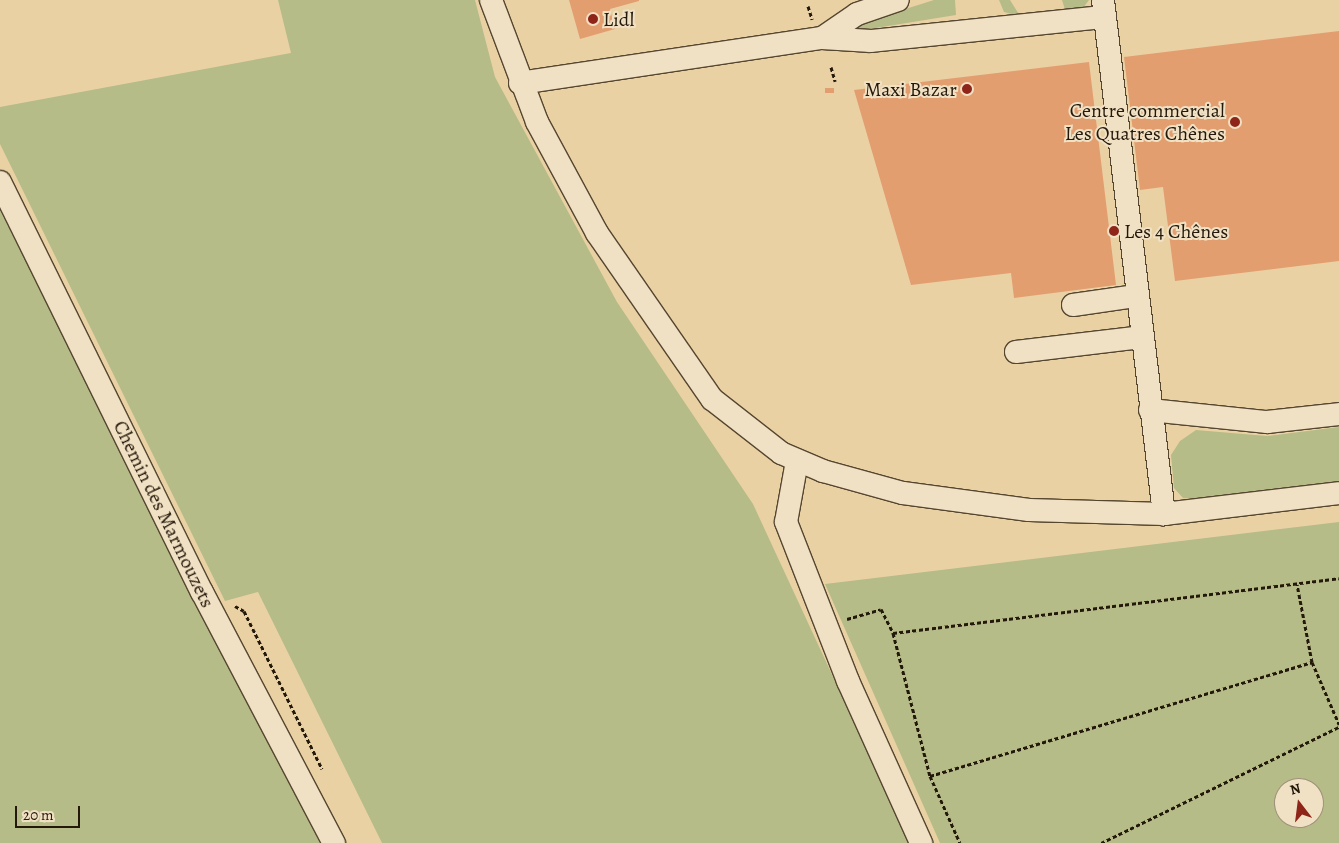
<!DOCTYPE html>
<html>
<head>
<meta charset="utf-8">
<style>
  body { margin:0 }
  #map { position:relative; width:1339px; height:843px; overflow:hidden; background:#ead1a4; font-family:Alegreya,serif }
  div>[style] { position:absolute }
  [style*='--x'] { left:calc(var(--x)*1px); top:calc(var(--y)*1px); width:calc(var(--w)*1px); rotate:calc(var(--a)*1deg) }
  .green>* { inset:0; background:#b5bc87 }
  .building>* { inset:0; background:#e39e70; transform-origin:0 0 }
  .path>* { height:3px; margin-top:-1.5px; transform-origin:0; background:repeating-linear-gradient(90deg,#23180a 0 4px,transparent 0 6.5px) }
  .roads { filter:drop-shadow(1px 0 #554630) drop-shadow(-1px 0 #554630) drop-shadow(0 1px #554630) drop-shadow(0 -1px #554630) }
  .minor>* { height:22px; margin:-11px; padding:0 11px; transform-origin:11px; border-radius:11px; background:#f1e1c4 }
  .dots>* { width:14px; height:14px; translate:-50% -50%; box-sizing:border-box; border:2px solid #f1e1c4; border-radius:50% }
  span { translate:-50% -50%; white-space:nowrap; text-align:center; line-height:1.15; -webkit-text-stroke:4px #f1e1c4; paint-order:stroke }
  .poi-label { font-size:20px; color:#23180a }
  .left { translate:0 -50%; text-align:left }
  .right { translate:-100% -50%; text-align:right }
  .street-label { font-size:20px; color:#23180a }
  .north { position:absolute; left:1274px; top:778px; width:50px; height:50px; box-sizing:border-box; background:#f1e1c4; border:1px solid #9f917a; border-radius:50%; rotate:345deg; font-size:14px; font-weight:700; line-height:20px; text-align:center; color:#23180a }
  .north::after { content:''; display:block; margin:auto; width:18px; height:22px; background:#8f2418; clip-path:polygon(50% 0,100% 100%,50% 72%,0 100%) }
  .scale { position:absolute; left:15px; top:806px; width:65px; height:22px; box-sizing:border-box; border:2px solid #23180a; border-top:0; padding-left:6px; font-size:15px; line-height:18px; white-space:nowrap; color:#23180a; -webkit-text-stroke:4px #f1e1c4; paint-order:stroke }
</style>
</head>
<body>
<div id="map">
  <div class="green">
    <i style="clip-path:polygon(278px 0,475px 0,495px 77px,617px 302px,753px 504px,910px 843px,382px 843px,258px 592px,225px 601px,0 144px,0 107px,291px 53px)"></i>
    <i style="clip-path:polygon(934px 0,955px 0,956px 15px,857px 31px,861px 23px)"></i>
    <i style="clip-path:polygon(999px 0,1010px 0,1020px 16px,1004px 12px)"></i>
    <i style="clip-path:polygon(1062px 0,1089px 0,1080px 12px,1067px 16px)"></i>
    <i style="clip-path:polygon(0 210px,320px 843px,0 843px)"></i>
    <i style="clip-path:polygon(1339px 427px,1339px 481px,1195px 499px,1183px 498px,1174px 488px,1171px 455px,1180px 441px,1196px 430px,1267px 436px)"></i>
    <i style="clip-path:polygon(evenodd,1339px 522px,1339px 843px,940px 843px,825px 584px,1339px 522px,1284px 788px,1314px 788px,1314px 818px,1284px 818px,1284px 788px)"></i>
  </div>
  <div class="building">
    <i style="clip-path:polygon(569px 0,639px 0,639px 1px,610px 9px,615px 29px,580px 39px)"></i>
    <i style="clip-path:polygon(1339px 31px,1339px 261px,1175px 281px,1163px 187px,1140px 190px,1124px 57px)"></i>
    <i style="clip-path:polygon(1089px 62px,1116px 285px,1014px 298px,1011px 273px,911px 285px,854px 90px)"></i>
    <i style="left:834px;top:88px;width:5px;height:9px;rotate:90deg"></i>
  </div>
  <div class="path">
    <i style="--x:808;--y:6;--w:14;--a:73"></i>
    <i style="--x:831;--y:67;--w:15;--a:74"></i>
    <i style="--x:235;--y:606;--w:10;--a:29"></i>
    <i style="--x:244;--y:611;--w:176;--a:63.7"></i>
    <i style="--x:847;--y:619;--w:35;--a:-16"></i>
    <i style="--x:881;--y:609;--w:27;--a:63"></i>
    <i style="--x:893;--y:633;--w:449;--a:-7"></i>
    <i style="--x:893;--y:633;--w:148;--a:75.5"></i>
    <i style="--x:930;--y:776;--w:399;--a:-16.6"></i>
    <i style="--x:1312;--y:662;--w:79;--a:-100.9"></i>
    <i style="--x:1312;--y:662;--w:68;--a:66.5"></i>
    <i style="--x:930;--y:776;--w:73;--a:65.9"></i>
    <i style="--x:1101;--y:843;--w:265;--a:-26"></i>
  </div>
  <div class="roads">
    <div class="minor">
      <i style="--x:491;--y:0;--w:130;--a:69.3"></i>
      <i style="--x:537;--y:122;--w:126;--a:61.6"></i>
      <i style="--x:597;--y:233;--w:202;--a:55.3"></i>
      <i style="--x:712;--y:399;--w:88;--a:38"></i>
      <i style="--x:781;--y:453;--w:46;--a:23.2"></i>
      <i style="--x:823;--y:471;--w:83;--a:15.4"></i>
      <i style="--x:903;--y:493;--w:127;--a:7.7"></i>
      <i style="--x:1029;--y:510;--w:135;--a:1.7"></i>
      <i style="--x:1164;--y:514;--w:176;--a:-6.8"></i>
      <i style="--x:1103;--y:0;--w:518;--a:83.23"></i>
      <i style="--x:822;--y:38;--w:42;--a:-34.4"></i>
      <i style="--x:857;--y:14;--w:43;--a:-18.9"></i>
      <i style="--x:520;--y:83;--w:305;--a:-8.5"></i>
      <i style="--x:822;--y:38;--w:49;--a:3.5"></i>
      <i style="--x:871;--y:41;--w:234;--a:-5.9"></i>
      <i style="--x:0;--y:182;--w:457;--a:63.8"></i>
      <i style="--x:202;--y:592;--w:284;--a:62.3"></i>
      <i style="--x:1073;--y:305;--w:64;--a:-8.1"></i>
      <i style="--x:1016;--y:352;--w:126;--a:-6.8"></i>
      <i style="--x:1150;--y:410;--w:118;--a:5.9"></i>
      <i style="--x:1267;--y:422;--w:72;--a:-6.3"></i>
      <i style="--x:797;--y:461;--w:62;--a:100.2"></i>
      <i style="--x:786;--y:522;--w:171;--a:68.7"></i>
      <i style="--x:848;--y:681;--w:178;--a:65.7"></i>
    </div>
  </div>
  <div class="dots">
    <i style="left:593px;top:19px;background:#8f2418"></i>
    <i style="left:967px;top:89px;background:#8f2418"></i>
    <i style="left:1235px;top:122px;background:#8f2418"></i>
    <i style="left:1114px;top:231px;background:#8f2418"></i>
  </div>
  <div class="poi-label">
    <span class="left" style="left:603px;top:19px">Lidl</span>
    <span class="right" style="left:957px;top:89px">Maxi Bazar</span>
    <span class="right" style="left:1225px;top:122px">Centre commercial<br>Les Quatres Chênes</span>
    <span class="left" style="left:1124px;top:231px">Les 4 Chênes</span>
  </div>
  <div class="street-label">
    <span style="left:164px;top:514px;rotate:64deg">Chemin des Marmouzets</span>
  </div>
  <div class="north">N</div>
  <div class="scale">20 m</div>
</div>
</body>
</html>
